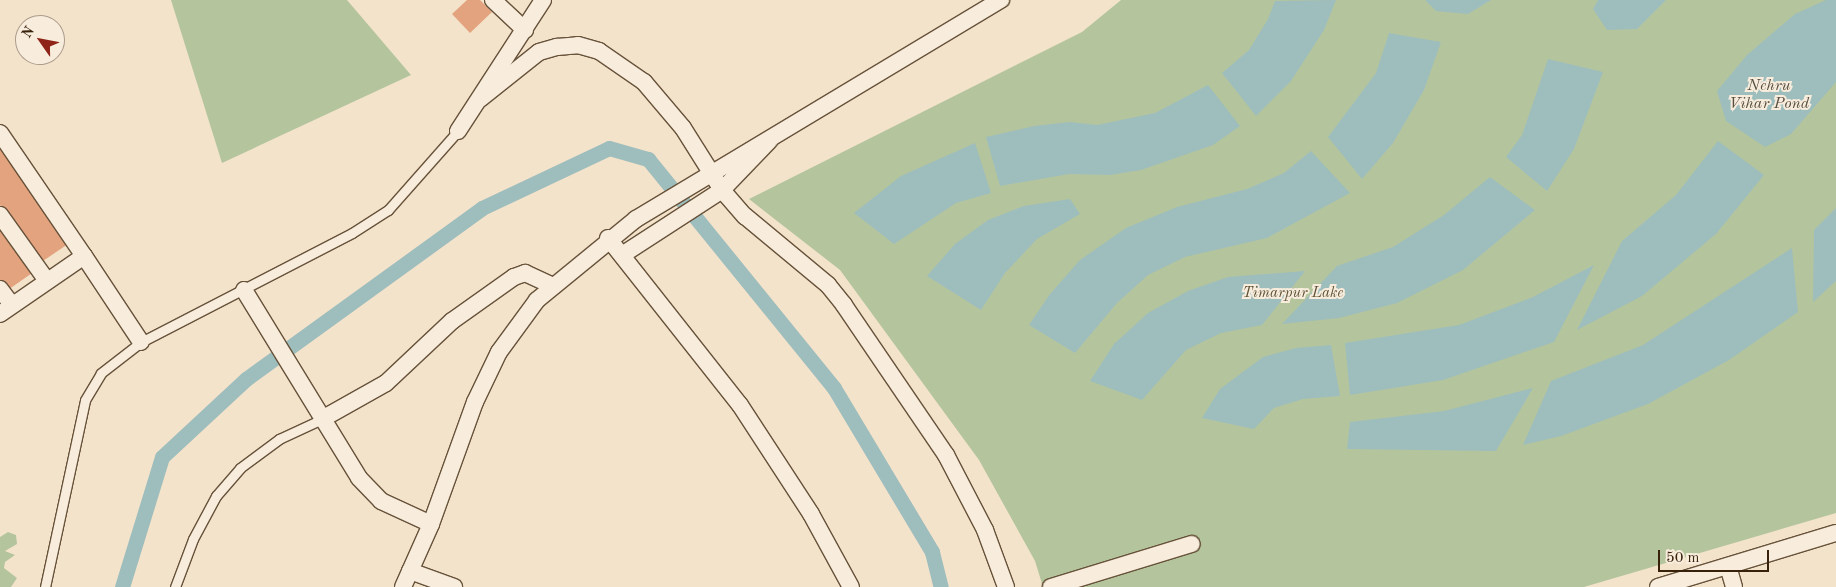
<!DOCTYPE html>
<html>
<head>
<meta charset="utf-8">
<style>
  body { margin:0 }
  #map { position:relative; width:1836px; height:587px; overflow:hidden; background:#f4e3cb; font-family:"Old Standard TT",serif }
  div>[style] { position:absolute }
  [style*='--x'] { left:calc(var(--x)*1px); top:calc(var(--y)*1px); width:calc(var(--w)*1px); rotate:calc(var(--a)*1deg) }
  .green>* { inset:0; background:#b4c59d }
  .water>* { inset:0; background:#9ebdbd }
  .canal>* { height:15px; margin:-7.5px; padding:0 7.5px; transform-origin:7.5px; border-radius:7.5px; background:#9ebdbd }
  .building>* { inset:0; background:#e3a37f }
  .roads { filter:drop-shadow(1px 0 #67523a) drop-shadow(-1px 0 #67523a) drop-shadow(0 1px #67523a) drop-shadow(0 -1px #67523a) }
  .service>* { height:9px; margin:-4.5px; padding:0 4.5px; transform-origin:4.5px; border-radius:4.5px; background:#f8eddd }
  .minor>* { height:16px; margin:-8px; padding:0 8px; transform-origin:8px; border-radius:8px; background:#f8eddd }
  span { translate:-50% -50%; white-space:nowrap; text-align:center; line-height:1.15; -webkit-text-stroke:4px #f8eddd; paint-order:stroke }
  .park-label { font-size:15px; color:#5d5236; font-style:italic }
  .water-label { font-size:16px; color:#575040; font-style:italic }
  .north { position:absolute; left:15px; top:15px; width:50px; height:50px; box-sizing:border-box; background:#f8eddd; border:1px solid #ab9b89; border-radius:50%; rotate:303deg; font-size:14px; font-weight:700; line-height:20px; text-align:center; color:#38210a }
  .north::after { content:''; display:block; margin:auto; width:18px; height:22px; background:#8f2418; clip-path:polygon(50% 0,100% 100%,50% 72%,0 100%) }
  .scale { position:absolute; left:1658px; top:550px; width:111px; height:22px; box-sizing:border-box; border:2px solid #38210a; border-top:0; padding-left:6px; font-size:15px; line-height:18px; white-space:nowrap; color:#38210a; -webkit-text-stroke:4px #f8eddd; paint-order:stroke }
</style>
</head>
<body>
<div id="map">
  <div class="green">
    <i style="clip-path:polygon(171px 0,347px 0,411px 75px,222px 163px)"></i>
    <i style="clip-path:polygon(1121px 0,1836px 0,1836px 513px,1584px 587px,1043px 587px,1035px 561px,979px 460px,840px 270px,749px 199px,1082px 32px)"></i>
    <i style="clip-path:polygon(8px 532px,16px 535px,17px 544px,5px 551px,15px 555px,5px 562px,4px 568px,17px 578px,11px 587px,0 587px,0 537px)"></i>
  </div>
  <div class="water">
    <i style="clip-path:polygon(1336px 0,1324px 30px,1291px 81px,1256px 116px,1222px 73px,1249px 50px,1268px 19px,1275px 1px)"></i>
    <i style="clip-path:polygon(1425px 0,1491px 0,1468px 14px,1436px 11px)"></i>
    <i style="clip-path:polygon(1598px 0,1666px 0,1637px 29px,1607px 30px,1593px 9px)"></i>
    <i style="clip-path:polygon(1826px 0,1836px 0,1836px 82px,1791px 134px,1765px 147px,1726px 121px,1717px 91px,1747px 55px,1795px 14px)"></i>
    <i style="clip-path:polygon(1389px 33px,1441px 42px,1424px 90px,1393px 143px,1362px 179px,1328px 137px,1376px 73px)"></i>
    <i style="clip-path:polygon(1548px 59px,1603px 72px,1574px 149px,1547px 191px,1506px 157px,1522px 135px)"></i>
    <i style="clip-path:polygon(1208px 85px,1240px 126px,1213px 145px,1141px 170px,1110px 175px,1069px 174px,1000px 186px,986px 137px,1034px 126px,1070px 122px,1097px 125px,1155px 113px)"></i>
    <i style="clip-path:polygon(1718px 141px,1764px 175px,1716px 234px,1642px 296px,1577px 330px,1622px 241px,1676px 195px)"></i>
    <i style="clip-path:polygon(975px 143px,991px 193px,956px 203px,894px 244px,854px 213px,901px 176px)"></i>
    <i style="clip-path:polygon(1311px 151px,1350px 193px,1267px 238px,1185px 257px,1148px 275px,1117px 303px,1075px 353px,1029px 325px,1050px 294px,1080px 260px,1126px 228px,1177px 207px,1247px 189px,1284px 173px)"></i>
    <i style="clip-path:polygon(1490px 177px,1535px 210px,1463px 270px,1397px 303px,1339px 318px,1282px 324px,1337px 266px,1393px 247px,1444px 215px)"></i>
    <i style="clip-path:polygon(1070px 199px,1080px 214px,1037px 239px,1005px 273px,981px 310px,927px 276px,955px 244px,988px 220px,1024px 206px)"></i>
    <i style="clip-path:polygon(1836px 208px,1836px 281px,1813px 302px,1814px 230px)"></i>
    <i style="clip-path:polygon(1792px 248px,1798px 312px,1729px 360px,1648px 404px,1561px 436px,1523px 445px,1551px 381px,1643px 345px)"></i>
    <i style="clip-path:polygon(1594px 265px,1554px 342px,1443px 380px,1350px 395px,1345px 343px,1459px 325px,1533px 297px)"></i>
    <i style="clip-path:polygon(1305px 271px,1262px 325px,1221px 333px,1186px 350px,1142px 400px,1090px 381px,1114px 344px,1148px 313px,1188px 291px,1228px 277px)"></i>
    <i style="clip-path:polygon(1331px 345px,1340px 396px,1303px 399px,1274px 408px,1254px 429px,1202px 418px,1220px 389px,1263px 357px,1296px 348px)"></i>
    <i style="clip-path:polygon(1533px 388px,1496px 451px,1347px 449px,1350px 422px,1444px 411px)"></i>
  </div>
  <div class="canal">
    <i style="--x:122;--y:587;--w:136;--a:-72.9"></i>
    <i style="--x:162;--y:457;--w:115;--a:-42.9"></i>
    <i style="--x:246;--y:379;--w:291;--a:-35.9"></i>
    <i style="--x:482;--y:208;--w:140;--a:-25.3"></i>
    <i style="--x:609;--y:148;--w:41;--a:15.8"></i>
    <i style="--x:648;--y:159;--w:295;--a:50.9"></i>
    <i style="--x:834;--y:388;--w:191;--a:59.1"></i>
    <i style="--x:932;--y:552;--w:36;--a:76"></i>
  </div>
  <div class="building">
    <i style="clip-path:polygon(467px 0,480px 0,492px 12px,470px 33px,452px 14px)"></i>
    <i style="clip-path:polygon(0 144px,71px 242px,40px 263px,0 205px)"></i>
    <i style="clip-path:polygon(0 220px,35px 271px,5px 292px,0 285px)"></i>
  </div>
  <div class="roads">
    <div class="service">
      <i style="--x:45;--y:587;--w:191;--a:-77.9"></i>
      <i style="--x:85;--y:400;--w:31;--a:-59"></i>
      <i style="--x:101;--y:373;--w:51;--a:-37.8"></i>
      <i style="--x:141;--y:342;--w:237;--a:-27.3"></i>
      <i style="--x:352;--y:233;--w:43;--a:-32.6"></i>
      <i style="--x:388;--y:210;--w:106;--a:-48.5"></i>
      <i style="--x:175;--y:587;--w:51;--a:-69.4"></i>
      <i style="--x:193;--y:539;--w:49;--a:-61.9"></i>
      <i style="--x:216;--y:496;--w:37;--a:-49"></i>
      <i style="--x:240;--y:468;--w:49;--a:-36.6"></i>
      <i style="--x:279;--y:439;--w:47;--a:-24.9"></i>
    </div>
    <div class="minor">
      <i style="--x:493;--y:0;--w:44;--a:43.2"></i>
      <i style="--x:480;--y:99;--w:75;--a:-38.5"></i>
      <i style="--x:539;--y:52;--w:19;--a:-16"></i>
      <i style="--x:557;--y:47;--w:21;--a:-5"></i>
      <i style="--x:578;--y:45;--w:22;--a:16"></i>
      <i style="--x:599;--y:51;--w:55;--a:34.6"></i>
      <i style="--x:644;--y:82;--w:60;--a:49.7"></i>
      <i style="--x:683;--y:128;--w:73;--a:57.8"></i>
      <i style="--x:722;--y:190;--w:35;--a:49"></i>
      <i style="--x:745;--y:216;--w:108;--a:39.7"></i>
      <i style="--x:828;--y:285;--w:26;--a:51"></i>
      <i style="--x:844;--y:305;--w:181;--a:55.8"></i>
      <i style="--x:946;--y:455;--w:85;--a:62.5"></i>
      <i style="--x:985;--y:530;--w:61;--a:69.8"></i>
      <i style="--x:458;--y:131;--w:156;--a:-57"></i>
      <i style="--x:0;--y:133;--w:149;--a:55.7"></i>
      <i style="--x:0;--y:215;--w:81;--a:54.5"></i>
      <i style="--x:608;--y:238;--w:213;--a:51.7"></i>
      <i style="--x:740;--y:405;--w:130;--a:56.9"></i>
      <i style="--x:811;--y:514;--w:83;--a:61.3"></i>
      <i style="--x:622;--y:255;--w:119;--a:-33"></i>
      <i style="--x:722;--y:190;--w:68;--a:-46.2"></i>
      <i style="--x:0;--y:289;--w:20;--a:53"></i>
      <i style="--x:244;--y:290;--w:220;--a:58.5"></i>
      <i style="--x:359;--y:478;--w:32;--a:46"></i>
      <i style="--x:381;--y:501;--w:55;--a:24.7"></i>
      <i style="--x:0;--y:314;--w:102;--a:-34.6"></i>
      <i style="--x:84;--y:256;--w:103;--a:56.5"></i>
      <i style="--x:322;--y:419;--w:73;--a:-29.4"></i>
      <i style="--x:386;--y:383;--w:91;--a:-43.2"></i>
      <i style="--x:452;--y:321;--w:76;--a:-35.4"></i>
      <i style="--x:514;--y:277;--w:12;--a:-20"></i>
      <i style="--x:525;--y:273;--w:31;--a:25"></i>
      <i style="--x:1728;--y:566;--w:22;--a:74"></i>
      <i style="--x:410;--y:571;--w:47;--a:20"></i>
      <i style="--x:403;--y:587;--w:69;--a:-66"></i>
      <i style="--x:431;--y:524;--w:130;--a:-70.2"></i>
      <i style="--x:475;--y:402;--w:55;--a:-64.4"></i>
      <i style="--x:499;--y:352;--w:64;--a:-53.8"></i>
      <i style="--x:537;--y:300;--w:128;--a:-39.3"></i>
      <i style="--x:636;--y:219;--w:426;--a:-31"></i>
      <i style="--x:1051;--y:587;--w:147;--a:-17"></i>
      <i style="--x:1658;--y:587;--w:186;--a:-16.9"></i>
    </div>
  </div>
  <div class="park-label">
    <span style="left:1293px;top:294px">Timarpur Lake</span>
  </div>
  <div class="water-label">
    <span style="left:1769px;top:95px">Nehru<br>Vihar Pond</span>
  </div>
  <div class="north">N</div>
  <div class="scale">50 m</div>
</div>
</body>
</html>
